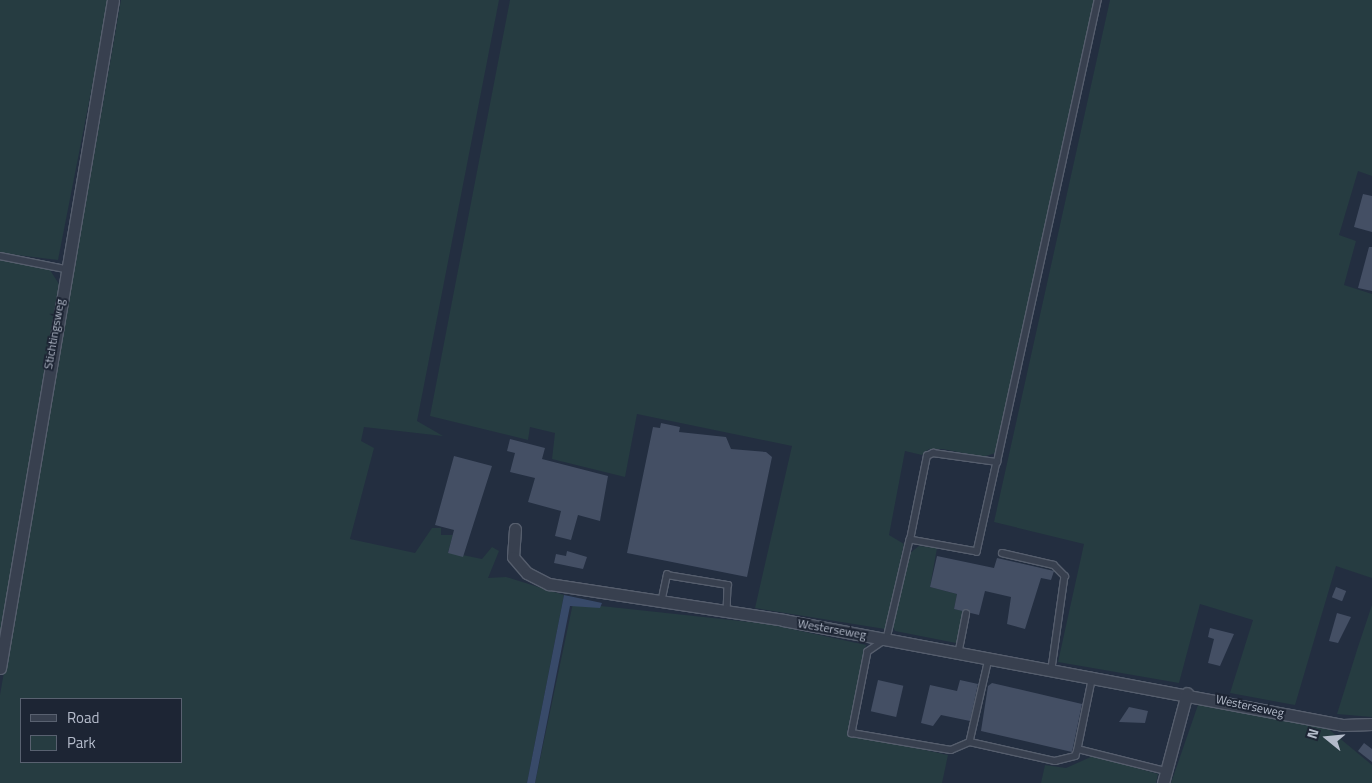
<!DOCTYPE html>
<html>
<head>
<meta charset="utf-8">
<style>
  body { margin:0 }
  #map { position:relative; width:1372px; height:783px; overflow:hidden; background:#232e40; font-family:"Titillium Web",sans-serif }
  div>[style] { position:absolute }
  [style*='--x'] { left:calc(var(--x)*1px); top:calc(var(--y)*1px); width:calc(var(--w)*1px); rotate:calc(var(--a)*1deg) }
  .green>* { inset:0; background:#263c41 }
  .water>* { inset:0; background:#384a69 }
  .building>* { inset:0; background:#444f64; transform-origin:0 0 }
  .roads { filter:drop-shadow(1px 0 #565e6d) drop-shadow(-1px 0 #565e6d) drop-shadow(0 1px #565e6d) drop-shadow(0 -1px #565e6d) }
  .service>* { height:5.5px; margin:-2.75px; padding:0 2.75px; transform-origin:2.75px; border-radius:2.75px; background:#38404f }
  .minor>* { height:11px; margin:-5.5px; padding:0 5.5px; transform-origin:5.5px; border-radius:5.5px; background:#38404f }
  span { translate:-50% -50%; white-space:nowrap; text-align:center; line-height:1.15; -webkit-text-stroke:4px #1d2534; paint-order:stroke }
  .street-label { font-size:12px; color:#b4bbca }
  .legend { position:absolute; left:20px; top:698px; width:162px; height:65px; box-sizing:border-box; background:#1d2534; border:1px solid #596170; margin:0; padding:6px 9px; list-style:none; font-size:15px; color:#b4bbca }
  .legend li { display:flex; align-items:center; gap:10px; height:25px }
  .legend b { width:25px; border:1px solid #596170 }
  .north { position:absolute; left:1302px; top:713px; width:50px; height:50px; -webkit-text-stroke:4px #1d2534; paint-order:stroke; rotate:287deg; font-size:14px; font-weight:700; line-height:20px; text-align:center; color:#b4bbca }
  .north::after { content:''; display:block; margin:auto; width:18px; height:22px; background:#b4bbca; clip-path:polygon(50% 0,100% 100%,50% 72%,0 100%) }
</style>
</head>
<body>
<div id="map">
  <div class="green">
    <i style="clip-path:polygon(0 0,109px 0,58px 260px,0 253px)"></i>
    <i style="clip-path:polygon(evenodd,121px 0,499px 0,417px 421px,443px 436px,364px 427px,361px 441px,374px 448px,350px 539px,415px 553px,432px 528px,441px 528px,441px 535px,453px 535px,448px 552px,482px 559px,492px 547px,499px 551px,488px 578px,506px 577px,564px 595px,527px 783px,0 783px,0 695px,121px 0,21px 699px,181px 699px,181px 762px,21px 762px,21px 699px)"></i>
    <i style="clip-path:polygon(510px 0,1097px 0,999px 452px,982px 457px,943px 449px,929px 449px,922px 455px,905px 451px,889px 535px,904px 544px,885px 629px,755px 608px,792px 446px,637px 414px,625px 477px,552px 459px,555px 433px,530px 427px,528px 440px,430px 416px)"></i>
    <i style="clip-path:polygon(1110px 0,1372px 0,1372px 176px,1358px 171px,1339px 235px,1356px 241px,1344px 285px,1372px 294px,1372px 578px,1336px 566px,1295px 705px,1230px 693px,1253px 620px,1200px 604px,1179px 683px,1058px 662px,1084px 544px,994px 522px)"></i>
    <i style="clip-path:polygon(0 260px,50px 270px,59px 284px,0 634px)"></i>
    <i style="clip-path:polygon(919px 546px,937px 548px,930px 587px,957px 594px,954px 609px,963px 611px,956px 643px,895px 631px,893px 627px,910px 553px)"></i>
    <i style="clip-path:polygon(573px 603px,768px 624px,866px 645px,847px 733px,948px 755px,942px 783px,535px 783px)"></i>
    <i style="clip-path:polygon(1372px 605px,1372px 717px,1337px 714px,1357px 650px)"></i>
    <i style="clip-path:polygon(1199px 702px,1325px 726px,1372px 765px,1372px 783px,1171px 783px)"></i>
    <i style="clip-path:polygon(1093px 756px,1158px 774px,1156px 783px,1041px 783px,1045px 765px,1066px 768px)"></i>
  </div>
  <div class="water">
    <i style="clip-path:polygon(564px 595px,602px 603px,600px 608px,570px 606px,535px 783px,527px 783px)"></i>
  </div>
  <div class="building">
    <i style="clip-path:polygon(1363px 194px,1372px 196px,1372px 232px,1354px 227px)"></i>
    <i style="clip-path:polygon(1369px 247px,1372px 247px,1372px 291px,1358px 288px)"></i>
    <i style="clip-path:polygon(661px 423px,680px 427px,679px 432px,726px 437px,731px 449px,766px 452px,772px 457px,747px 577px,627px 553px,653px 427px,660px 428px)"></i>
    <i style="clip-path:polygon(510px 439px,545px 448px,542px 459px,608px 476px,600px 521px,578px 515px,571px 540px,555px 536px,561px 511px,528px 502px,535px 478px,510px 472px,515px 453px,507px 451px)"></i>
    <i style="clip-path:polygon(454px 456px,492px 466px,463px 557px,448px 553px,454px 530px,435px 525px)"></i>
    <i style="clip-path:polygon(567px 551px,587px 557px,583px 569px,554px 563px,556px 554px,566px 556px)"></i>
    <i style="clip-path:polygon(937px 556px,994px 568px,997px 558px,1054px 571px,1051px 580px,1041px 578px,1025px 629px,1007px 624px,1011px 597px,985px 591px,979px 615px,954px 609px,957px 594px,930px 587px)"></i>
    <i style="left:1336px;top:587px;width:11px;height:11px;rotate:22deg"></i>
    <i style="clip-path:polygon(1337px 613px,1351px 617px,1338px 643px,1329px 641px)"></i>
    <i style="clip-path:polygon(1210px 628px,1234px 634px,1220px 666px,1208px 663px,1214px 639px,1208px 637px)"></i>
    <i style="left:878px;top:680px;width:26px;height:32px;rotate:13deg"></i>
    <i style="clip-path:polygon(960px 680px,978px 684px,970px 721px,941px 715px,933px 726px,921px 723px,930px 685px,957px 691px)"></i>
    <i style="clip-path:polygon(992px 683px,1082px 704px,1072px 752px,981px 731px,988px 686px)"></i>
    <i style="clip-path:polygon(1129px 707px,1148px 711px,1145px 723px,1119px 722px)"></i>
    <i style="clip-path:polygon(1364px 743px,1372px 749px,1372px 762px,1358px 751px)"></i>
  </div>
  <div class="roads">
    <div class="service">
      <i style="--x:0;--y:256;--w:66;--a:11.3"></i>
      <i style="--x:997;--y:462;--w:473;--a:-77.7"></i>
      <i style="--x:910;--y:540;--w:86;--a:-78.6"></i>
      <i style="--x:927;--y:456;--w:7;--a:-27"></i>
      <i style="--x:933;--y:453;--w:65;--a:8"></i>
      <i style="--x:997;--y:462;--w:92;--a:102.5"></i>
      <i style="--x:977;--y:552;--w:68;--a:-169.8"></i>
      <i style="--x:910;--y:540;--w:102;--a:103.1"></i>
      <i style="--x:887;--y:639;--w:23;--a:146"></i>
      <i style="--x:868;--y:652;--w:83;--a:101.2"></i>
      <i style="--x:852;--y:733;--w:100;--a:9.7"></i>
      <i style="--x:951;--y:750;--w:21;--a:-23"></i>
      <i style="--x:1002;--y:553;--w:53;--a:13"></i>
      <i style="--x:1054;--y:565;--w:16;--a:45"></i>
      <i style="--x:1065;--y:576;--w:94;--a:98"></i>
      <i style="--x:661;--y:603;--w:29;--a:-78"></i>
      <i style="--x:667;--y:575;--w:62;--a:9.3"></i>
      <i style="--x:728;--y:585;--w:27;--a:92"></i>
      <i style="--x:958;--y:655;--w:42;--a:-79"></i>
      <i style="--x:989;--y:659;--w:85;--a:102.9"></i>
      <i style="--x:970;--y:742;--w:87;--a:12.6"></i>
      <i style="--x:1055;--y:761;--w:21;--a:-14"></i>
      <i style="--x:1075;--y:756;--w:8;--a:-67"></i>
      <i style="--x:1093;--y:676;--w:75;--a:101.6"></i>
      <i style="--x:1078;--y:749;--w:91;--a:14"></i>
    </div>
    <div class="minor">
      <i style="--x:515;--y:529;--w:28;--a:94"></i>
      <i style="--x:513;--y:557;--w:21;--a:49"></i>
      <i style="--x:527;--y:573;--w:25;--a:27"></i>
      <i style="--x:549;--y:584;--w:237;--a:8.7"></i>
      <i style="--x:783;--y:620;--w:570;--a:10.62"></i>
      <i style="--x:1343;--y:725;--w:29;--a:-2"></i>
      <i style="--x:0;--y:668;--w:677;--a:-80.4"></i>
      <i style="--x:1163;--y:783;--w:93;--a:-75.1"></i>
    </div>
  </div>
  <div class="street-label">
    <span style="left:54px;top:334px;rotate:-80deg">Stichtingsweg</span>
    <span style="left:832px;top:629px;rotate:10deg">Westerseweg</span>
    <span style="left:1250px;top:706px;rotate:12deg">Westerseweg</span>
  </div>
  <ul class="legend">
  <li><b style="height:6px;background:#38404f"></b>Road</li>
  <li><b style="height:14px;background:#263c41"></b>Park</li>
  </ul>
  <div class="north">N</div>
</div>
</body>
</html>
